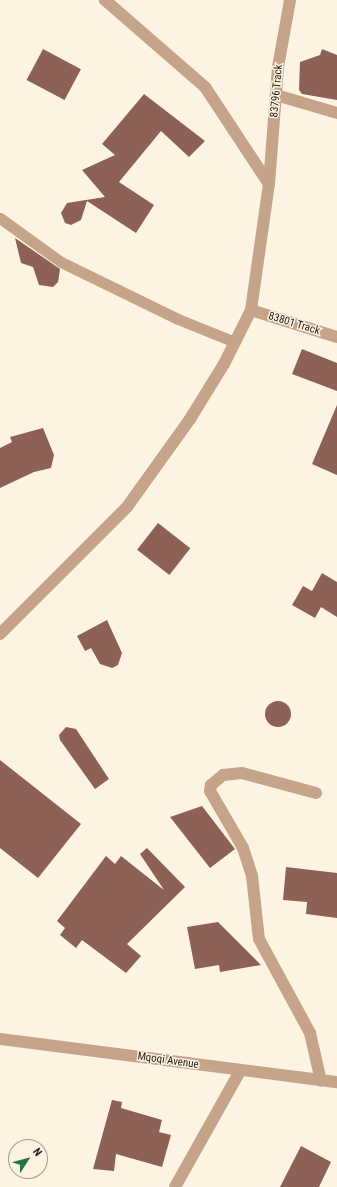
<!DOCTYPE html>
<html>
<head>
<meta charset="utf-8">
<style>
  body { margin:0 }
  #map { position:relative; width:337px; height:1187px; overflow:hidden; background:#fdf3e3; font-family:"Roboto Condensed",sans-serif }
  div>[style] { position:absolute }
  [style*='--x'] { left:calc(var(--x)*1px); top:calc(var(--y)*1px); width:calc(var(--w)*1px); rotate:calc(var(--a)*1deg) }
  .building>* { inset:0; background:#8d6156; transform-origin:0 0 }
  .round { border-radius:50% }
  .service>* { height:11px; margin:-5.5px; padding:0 5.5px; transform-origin:5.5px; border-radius:5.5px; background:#c5a489 }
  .minor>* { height:12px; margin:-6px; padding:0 6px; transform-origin:6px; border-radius:6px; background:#c5a489 }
  .tertiary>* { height:12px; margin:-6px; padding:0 6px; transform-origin:6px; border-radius:6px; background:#c5a489 }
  span { translate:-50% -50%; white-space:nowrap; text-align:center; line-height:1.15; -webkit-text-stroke:3px #fdf3e3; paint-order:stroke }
  .street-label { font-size:11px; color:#221c12 }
  .north { position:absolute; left:8px; top:1139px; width:40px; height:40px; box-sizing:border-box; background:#fdf3e3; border:1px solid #a59d8f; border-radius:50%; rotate:54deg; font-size:11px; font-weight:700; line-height:16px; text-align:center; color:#221c12 }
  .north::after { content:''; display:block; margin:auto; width:14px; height:18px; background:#267545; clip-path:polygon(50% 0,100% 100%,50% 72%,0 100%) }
</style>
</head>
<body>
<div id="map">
  <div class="building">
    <i style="left:43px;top:49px;width:43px;height:35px;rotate:28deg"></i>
    <i style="clip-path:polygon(322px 49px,337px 55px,337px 100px,302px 94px,299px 90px,300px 62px,320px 55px)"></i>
    <i style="clip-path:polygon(144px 94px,205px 141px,189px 157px,161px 131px,119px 182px,154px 205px,136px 233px,87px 201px,81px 220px,71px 225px,65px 223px,61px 213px,67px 203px,105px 197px,82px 170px,115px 155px,102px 144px)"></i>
    <i style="clip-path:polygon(15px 238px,60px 269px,58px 282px,53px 287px,39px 285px,33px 267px,21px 263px)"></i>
    <i style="clip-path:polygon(302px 349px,337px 363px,337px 391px,292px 374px)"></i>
    <i style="clip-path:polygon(337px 405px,337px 475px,312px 464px)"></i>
    <i style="clip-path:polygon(43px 428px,54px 455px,51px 468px,34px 472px,0 488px,0 448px,12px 442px,10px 437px)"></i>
    <i style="left:158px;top:523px;width:41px;height:34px;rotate:38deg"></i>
    <i style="clip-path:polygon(322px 573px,337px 582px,337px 617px,321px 607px,315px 618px,292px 605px,303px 586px,312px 591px)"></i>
    <i style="clip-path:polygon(107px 620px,122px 653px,118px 665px,112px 668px,100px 664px,91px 648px,85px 651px,77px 636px)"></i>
    <i class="round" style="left:265px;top:701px;width:26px;height:26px"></i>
    <i style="clip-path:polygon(66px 727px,76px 729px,109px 779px,95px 789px,60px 740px,59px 735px)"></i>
    <i style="clip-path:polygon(0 760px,81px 824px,38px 878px,0 848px)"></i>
    <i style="clip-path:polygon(202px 806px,235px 849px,210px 868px,170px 817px)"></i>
    <i style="clip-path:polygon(147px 848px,185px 887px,127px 944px,141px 956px,126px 973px,82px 940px,76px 948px,60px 935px,65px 928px,57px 921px,106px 856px,115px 864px,121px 856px,164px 890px,140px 854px)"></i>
    <i style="clip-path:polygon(286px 867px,337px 873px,337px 918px,306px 914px,307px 902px,283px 900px)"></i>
    <i style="clip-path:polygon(218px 922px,261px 965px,220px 972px,219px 965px,195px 969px,187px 927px)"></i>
    <i style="clip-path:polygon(112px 1100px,122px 1102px,121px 1108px,162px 1120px,159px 1132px,171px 1135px,162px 1167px,116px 1154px,114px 1171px,93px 1169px)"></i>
    <i style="clip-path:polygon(301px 1146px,331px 1162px,319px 1187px,280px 1187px)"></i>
  </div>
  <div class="service">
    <i style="--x:0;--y:218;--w:75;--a:35.8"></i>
    <i style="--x:61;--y:262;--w:130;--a:26"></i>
    <i style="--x:178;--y:319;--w:61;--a:22"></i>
  </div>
  <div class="minor">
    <i style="--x:276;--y:95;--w:64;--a:16.4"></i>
    <i style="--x:269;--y:184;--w:117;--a:-85.6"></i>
    <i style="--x:278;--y:67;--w:68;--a:-79.8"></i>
    <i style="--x:251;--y:310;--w:90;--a:17.4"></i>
    <i style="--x:0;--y:634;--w:180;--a:-45"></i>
    <i style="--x:127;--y:507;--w:108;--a:-54.4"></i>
    <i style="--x:190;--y:419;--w:65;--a:-58.3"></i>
    <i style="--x:224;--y:364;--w:60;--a:-63.4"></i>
    <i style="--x:251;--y:310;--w:127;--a:-81.9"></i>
    <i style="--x:269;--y:184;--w:116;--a:-123.4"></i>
    <i style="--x:205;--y:87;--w:133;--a:-139"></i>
    <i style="--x:316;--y:793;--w:77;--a:-164.9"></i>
    <i style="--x:242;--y:773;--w:19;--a:174"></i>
    <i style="--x:223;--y:775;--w:16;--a:140"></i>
    <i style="--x:211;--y:785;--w:6;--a:99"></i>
    <i style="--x:210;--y:791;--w:66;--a:59.9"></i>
    <i style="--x:243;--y:848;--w:29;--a:72"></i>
    <i style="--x:252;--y:876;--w:63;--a:83.7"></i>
    <i style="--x:259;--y:939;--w:107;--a:61.5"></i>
    <i style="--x:310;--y:1033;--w:49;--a:77.1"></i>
    <i style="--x:175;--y:1187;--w:133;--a:-60.7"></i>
  </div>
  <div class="tertiary">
    <i style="--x:0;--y:1039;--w:340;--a:7.3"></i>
  </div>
  <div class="street-label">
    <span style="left:277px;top:91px;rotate:-85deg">83796 Track</span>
    <span style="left:294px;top:324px;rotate:17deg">83801 Track</span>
    <span style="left:168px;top:1061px;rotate:8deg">Mqoqi Avenue</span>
  </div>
  <div class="north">N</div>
</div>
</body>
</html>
